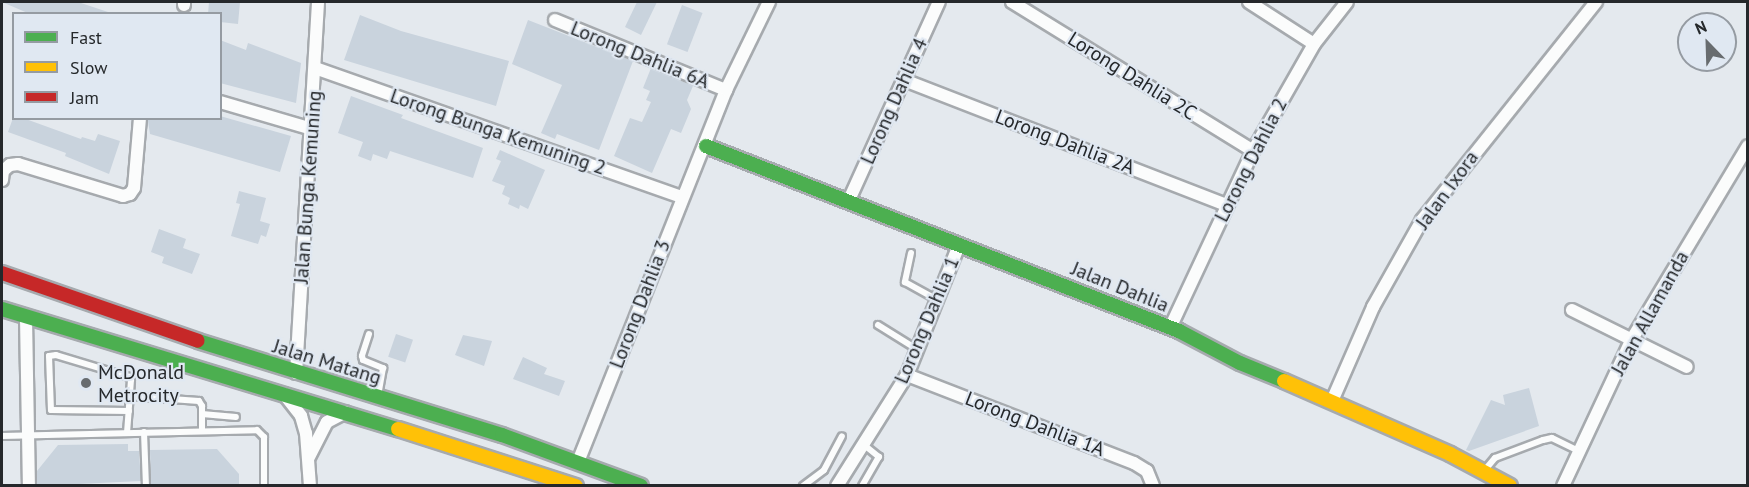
<!DOCTYPE html>
<html>
<head>
<meta charset="utf-8">
<style>
  body { margin:0 }
  #map { position:relative; width:1749px; height:487px; overflow:hidden; background:#e4e9ee; font-family:"PT Sans",sans-serif }
  div>[style] { position:absolute }
  [style*='--x'] { left:calc(var(--x)*1px); top:calc(var(--y)*1px); width:calc(var(--w)*1px); rotate:calc(var(--a)*1deg) }
  .building>* { inset:0; background:#c9d3dd; transform-origin:0 0 }
  .roads { filter:drop-shadow(2px 0 #a6aaae) drop-shadow(-2px 0 #a6aaae) drop-shadow(0 2px #a6aaae) drop-shadow(0 -2px #a6aaae) }
  .lane>* { height:6px; margin:-3px; padding:0 3px; transform-origin:3px; border-radius:3px; background:#fbfcfc }
  .street>* { height:12px; margin:-6px; padding:0 6px; transform-origin:6px; border-radius:6px; background:#fbfcfc }
  .fast>* { height:14px; margin:-7px; padding:0 7px; transform-origin:7px; border-radius:7px; background:#4caf50 }
  .slow>* { height:14px; margin:-7px; padding:0 7px; transform-origin:7px; border-radius:7px; background:#ffc107 }
  .jam>* { height:14px; margin:-7px; padding:0 7px; transform-origin:7px; border-radius:7px; background:#c62828 }
  .dots>* { width:16px; height:16px; translate:-50% -50%; box-sizing:border-box; border:3px solid #e0e8f2; border-radius:50% }
  span { translate:-50% -50%; white-space:nowrap; text-align:center; line-height:1.15; -webkit-text-stroke:4.5px #e0e8f2; paint-order:stroke }
  .street-label { font-size:20px; color:#25282b }
  .poi-label { font-size:20px; color:#25282b }
  .left { translate:0 -50%; text-align:left }
  .frame { position:absolute; inset:0; border:3px solid #25282b; pointer-events:none }
  .legend { position:absolute; left:12px; top:12px; width:210px; height:108px; box-sizing:border-box; background:#e0e8f2; border:2px solid #959ba2; margin:0; padding:8px 10px; list-style:none; font-size:18px; color:#25282b }
  .legend li { display:flex; align-items:center; gap:12px; height:30px }
  .legend b { width:30px; border:2px solid #959ba2 }
  .north { position:absolute; left:1677px; top:12px; width:60px; height:60px; box-sizing:border-box; background:#e0e8f2; border:2px solid #959ba2; border-radius:50%; rotate:337deg; font-size:16px; font-weight:700; line-height:24px; text-align:center; color:#25282b }
  .north::after { content:''; display:block; margin:auto; width:21px; height:27px; background:#686c6f; clip-path:polygon(50% 0,100% 100%,50% 72%,0 100%) }
</style>
</head>
<body>
<div id="map">
  <div class="building">
    <i style="clip-path:polygon(2px 2px,78px 2px,108px 12px,30px 14px)"></i>
    <i style="clip-path:polygon(209px 2px,240px 2px,238px 24px,220px 22px,220px 14px,208px 14px)"></i>
    <i style="clip-path:polygon(637px 2px,657px 2px,641px 35px,625px 27px)"></i>
    <i style="left:682px;top:5px;width:22px;height:42px;rotate:21deg"></i>
    <i style="clip-path:polygon(360px 15px,401px 31px,509px 61px,496px 106px,344px 60px)"></i>
    <i style="clip-path:polygon(528px 20px,633px 61px,599px 150px,557px 134px,555px 139px,541px 133px,562px 85px,512px 64px)"></i>
    <i style="clip-path:polygon(220px 40px,246px 50px,248px 43px,301px 63px,296px 103px,220px 83px)"></i>
    <i style="clip-path:polygon(651px 68px,693px 86px,687px 100px,691px 109px,681px 133px,671px 129px,652px 173px,614px 156px,630px 118px,642px 122px,651px 102px,646px 100px,650px 91px,643px 88px)"></i>
    <i style="clip-path:polygon(351px 96px,403px 115px,401px 118px,483px 148px,473px 178px,390px 151px,387px 159px,373px 154px,371px 161px,358px 156px,363px 142px,338px 133px)"></i>
    <i style="clip-path:polygon(220px 116px,291px 136px,280px 172px,150px 134px,148px 121px,148px 118px,220px 118px)"></i>
    <i style="clip-path:polygon(13px 118px,23px 118px,81px 139px,82px 137px,95px 141px,98px 134px,120px 141px,109px 174px,65px 156px,66px 153px,8px 132px)"></i>
    <i style="clip-path:polygon(500px 150px,545px 170px,528px 209px,520px 205px,519px 209px,508px 204px,510px 198px,502px 194px,505px 186px,492px 181px,501px 161px,496px 159px)"></i>
    <i style="clip-path:polygon(239px 191px,266px 198px,260px 221px,270px 224px,266px 237px,261px 235px,258px 244px,231px 236px,240px 204px,236px 203px)"></i>
    <i style="clip-path:polygon(159px 229px,186px 239px,183px 248px,200px 254px,192px 274px,162px 263px,164px 257px,151px 252px)"></i>
    <i style="left:396px;top:334px;width:18px;height:24px;rotate:19deg"></i>
    <i style="clip-path:polygon(463px 335px,492px 341px,484px 366px,455px 355px)"></i>
    <i style="clip-path:polygon(523px 357px,547px 368px,544px 374px,565px 381px,559px 396px,513px 379px)"></i>
    <i style="clip-path:polygon(1529px 388px,1539px 426px,1469px 451px,1466px 450px,1491px 400px,1505px 405px,1503px 395px)"></i>
    <i style="clip-path:polygon(128px 444px,128px 451px,139px 451px,141px 481px,37px 486px,37px 471px,58px 445px)"></i>
    <i style="clip-path:polygon(217px 449px,239px 474px,239px 486px,151px 486px,150px 450px)"></i>
  </div>
  <div class="roads">
    <div class="lane">
      <i style="--x:911;--y:253;--w:30;--a:102"></i>
      <i style="--x:905;--y:282;--w:35;--a:29"></i>
      <i style="--x:878;--y:325;--w:44;--a:31.9"></i>
      <i style="--x:369;--y:334;--w:23;--a:108"></i>
      <i style="--x:362;--y:356;--w:4;--a:76"></i>
      <i style="--x:363;--y:360;--w:22;--a:22"></i>
      <i style="--x:383;--y:368;--w:27;--a:100"></i>
      <i style="--x:130;--y:396;--w:69;--a:4.1"></i>
      <i style="--x:199;--y:401;--w:6;--a:59"></i>
      <i style="--x:202;--y:406;--w:25;--a:90"></i>
      <i style="--x:202;--y:414;--w:34;--a:5"></i>
      <i style="--x:144;--y:432;--w:54;--a:87.9"></i>
      <i style="--x:127;--y:433;--w:53;--a:-85.7"></i>
      <i style="--x:131;--y:380;--w:4;--a:-124"></i>
      <i style="--x:129;--y:377;--w:76;--a:-163.2"></i>
      <i style="--x:56;--y:355;--w:7;--a:172"></i>
      <i style="--x:49;--y:356;--w:54;--a:87.9"></i>
      <i style="--x:51;--y:410;--w:78;--a:0.7"></i>
      <i style="--x:2;--y:436;--w:255;--a:-1.3"></i>
      <i style="--x:257;--y:430;--w:10;--a:45"></i>
      <i style="--x:264;--y:437;--w:49;--a:90"></i>
      <i style="--x:1484;--y:471;--w:17;--a:-50"></i>
      <i style="--x:1495;--y:458;--w:51;--a:-20.6"></i>
      <i style="--x:1543;--y:440;--w:9;--a:-13"></i>
      <i style="--x:1552;--y:438;--w:30;--a:26"></i>
      <i style="--x:803;--y:486;--w:26;--a:-37"></i>
      <i style="--x:824;--y:470;--w:38;--a:-62"></i>
      <i style="--x:862;--y:486;--w:34;--a:-60"></i>
      <i style="--x:879;--y:457;--w:21;--a:-141"></i>
    </div>
    <div class="street">
      <i style="--x:1012;--y:2;--w:283;--a:31.7"></i>
      <i style="--x:1249;--y:2;--w:77;--a:32.9"></i>
      <i style="--x:184;--y:5;--w:3;--a:-90"></i>
      <i style="--x:555;--y:20;--w:185;--a:22.3"></i>
      <i style="--x:315;--y:68;--w:389;--a:19.4"></i>
      <i style="--x:904;--y:80;--w:346;--a:21.2"></i>
      <i style="--x:220;--y:102;--w:96;--a:16.4"></i>
      <i style="--x:2;--y:180;--w:9;--a:-84"></i>
      <i style="--x:3;--y:171;--w:9;--a:-41"></i>
      <i style="--x:10;--y:165;--w:8;--a:-7"></i>
      <i style="--x:18;--y:164;--w:110;--a:16.9"></i>
      <i style="--x:123;--y:196;--w:7;--a:-16"></i>
      <i style="--x:130;--y:194;--w:7;--a:-56"></i>
      <i style="--x:134;--y:188;--w:70;--a:-85.1"></i>
      <i style="--x:849;--y:200;--w:217;--a:-65.6"></i>
      <i style="--x:1572;--y:310;--w:128;--a:26.4"></i>
      <i style="--x:26;--y:318;--w:168;--a:89"></i>
      <i style="--x:1170;--y:328;--w:195;--a:-64.9"></i>
      <i style="--x:1253;--y:151;--w:123;--a:-60.3"></i>
      <i style="--x:1314;--y:44;--w:53;--a:-51.8"></i>
      <i style="--x:296;--y:373;--w:372;--a:-86.6"></i>
      <i style="--x:907;--y:375;--w:243;--a:21.2"></i>
      <i style="--x:1134;--y:463;--w:15;--a:32"></i>
      <i style="--x:1147;--y:471;--w:16;--a:68"></i>
      <i style="--x:284;--y:394;--w:28;--a:52"></i>
      <i style="--x:301;--y:416;--w:18;--a:74"></i>
      <i style="--x:306;--y:433;--w:53;--a:85.7"></i>
      <i style="--x:1332;--y:401;--w:103;--a:-66.4"></i>
      <i style="--x:1373;--y:307;--w:100;--a:-60.6"></i>
      <i style="--x:1422;--y:220;--w:279;--a:-51.4"></i>
      <i style="--x:309;--y:457;--w:39;--a:-63"></i>
      <i style="--x:327;--y:422;--w:21;--a:-28"></i>
      <i style="--x:578;--y:462;--w:400;--a:-68.3"></i>
      <i style="--x:726;--y:90;--w:98;--a:-64"></i>
      <i style="--x:837;--y:486;--w:131;--a:-57.8"></i>
      <i style="--x:907;--y:375;--w:140;--a:-68.2"></i>
      <i style="--x:1563;--y:486;--w:162;--a:-64.9"></i>
      <i style="--x:1632;--y:339;--w:225;--a:-59"></i>
    </div>
    <div class="fast">
      <i style="--x:706;--y:146;--w:508;--a:21.36"></i>
      <i style="--x:1179;--y:331;--w:69;--a:27.7"></i>
      <i style="--x:1240;--y:363;--w:48;--a:22.2"></i>
      <i style="--x:2;--y:309;--w:414;--a:16.9"></i>
      <i style="--x:198;--y:341;--w:318;--a:17.2"></i>
      <i style="--x:502;--y:435;--w:148;--a:20.1"></i>
    </div>
    <div class="slow">
      <i style="--x:1284;--y:381;--w:181;--a:23.7"></i>
      <i style="--x:1450;--y:454;--w:68;--a:28.1"></i>
      <i style="--x:398;--y:429;--w:187;--a:17.8"></i>
    </div>
    <div class="jam">
      <i style="--x:2;--y:273;--w:207;--a:19.1"></i>
    </div>
  </div>
  <div class="dots">
    <i style="left:86px;top:383px;background:#686c6f"></i>
  </div>
  <div class="street-label">
    <span style="left:640px;top:55px;rotate:22deg">Lorong Dahlia 6A</span>
    <span style="left:1132px;top:76px;rotate:32deg">Lorong Dahlia 2C</span>
    <span style="left:894px;top:101px;rotate:-66deg">Lorong Dahlia 4</span>
    <span style="left:498px;top:132px;rotate:19deg">Lorong Bunga Kemuning 2</span>
    <span style="left:1065px;top:142px;rotate:21deg">Lorong Dahlia 2A</span>
    <span style="left:1251px;top:160px;rotate:-63deg">Lorong Dahlia 2</span>
    <span style="left:308px;top:187px;rotate:-86deg">Jalan Bunga Kemuning</span>
    <span style="left:1447px;top:190px;rotate:-54deg">Jalan Ixora</span>
    <span style="left:1120px;top:287px;rotate:22deg">Jalan Dahlia</span>
    <span style="left:640px;top:304px;rotate:-69deg">Lorong Dahlia 3</span>
    <span style="left:1650px;top:313px;rotate:-61deg">Jalan Allamanda</span>
    <span style="left:927px;top:320px;rotate:-67deg">Lorong Dahlia 1</span>
    <span style="left:327px;top:362px;rotate:17deg">Jalan Matang</span>
    <span style="left:1035px;top:424px;rotate:21deg">Lorong Dahlia 1A</span>
  </div>
  <div class="poi-label">
    <span class="left" style="left:98px;top:384px">McDonald<br>Metrocity</span>
  </div>
  <div class="frame"></div>
  <ul class="legend">
  <li><b style="height:8px;background:#4caf50"></b>Fast</li>
  <li><b style="height:8px;background:#ffc107"></b>Slow</li>
  <li><b style="height:8px;background:#c62828"></b>Jam</li>
  </ul>
  <div class="north">N</div>
</div>
</body>
</html>
